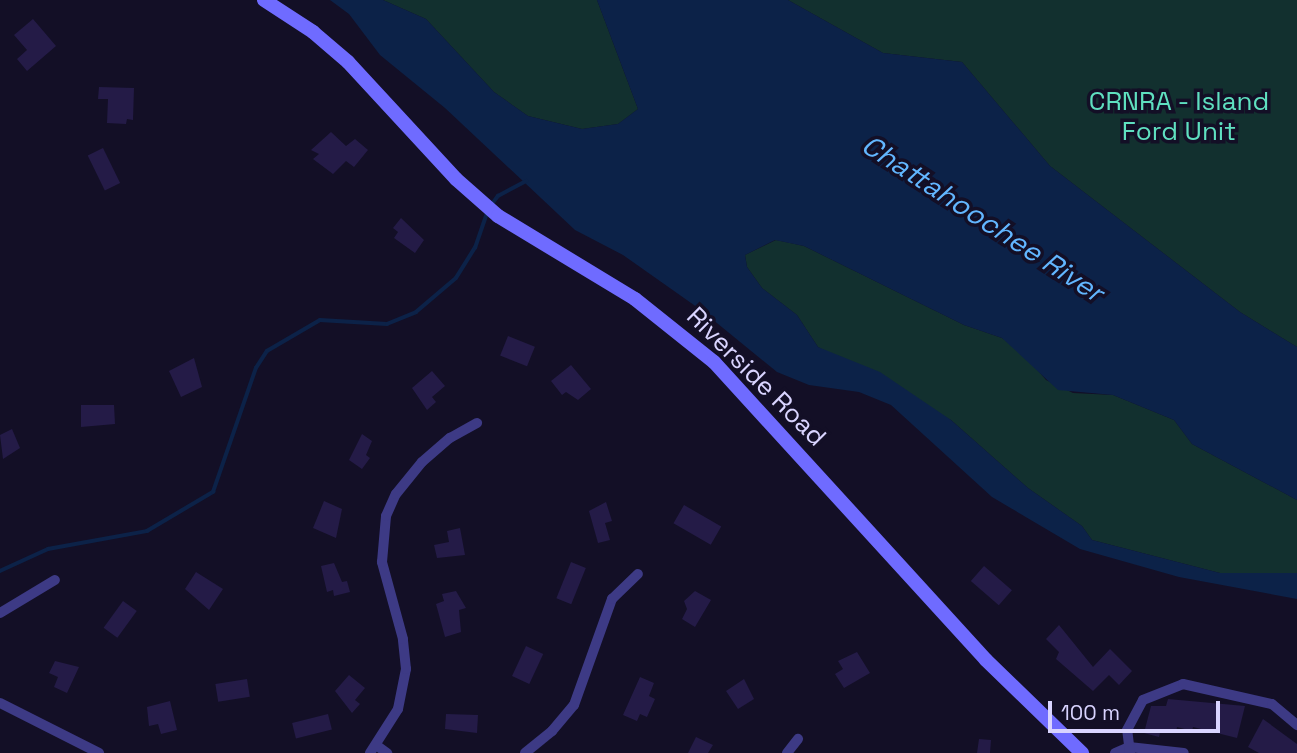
<!DOCTYPE html>
<html>
<head>
<meta charset="utf-8">
<style>
  body { margin:0 }
  #map { position:relative; width:1297px; height:753px; overflow:hidden; background:#130f26; font-family:"Space Grotesk",sans-serif }
  div>[style] { position:absolute }
  [style*='--x'] { left:calc(var(--x)*1px); top:calc(var(--y)*1px); width:calc(var(--w)*1px); rotate:calc(var(--a)*1deg) }
  .green>* { inset:0; background:#12302f }
  .water>* { inset:0; background:#0c2248 }
  .stream>* { height:3.5px; margin:-1.75px; padding:0 1.75px; transform-origin:1.75px; border-radius:1.75px; background:#0c2248 }
  .building>* { inset:0; background:#241b47; transform-origin:0 0 }
  .street>* { height:10px; margin:-5px; padding:0 5px; transform-origin:5px; border-radius:5px; background:#3d3a85 }
  .secondary>* { height:14px; margin:-7px; padding:0 7px; transform-origin:7px; border-radius:7px; background:#6f6bff }
  span { translate:-50% -50%; white-space:nowrap; text-align:center; line-height:1.15; -webkit-text-stroke:7px #130f26; paint-order:stroke }
  .park-label { font-size:26px; color:#5fe0c0 }
  .street-label { font-size:26px; color:#d9d4ff }
  .water-label { font-size:28px; color:#62b6ff; font-style:italic }
  .scale { position:absolute; left:1048px; top:701px; width:172px; height:32px; box-sizing:border-box; border:4px solid #d9d4ff; border-top:0; padding-left:9px; font-size:21px; line-height:24px; white-space:nowrap; color:#d9d4ff; -webkit-text-stroke:5px #130f26; paint-order:stroke }
</style>
</head>
<body>
<div id="map">
  <div class="green">
    <i style="clip-path:polygon(383px 0,597px 0,638px 109px,618px 124px,582px 129px,528px 116px,494px 92px,426px 19px)"></i>
    <i style="clip-path:polygon(788px 0,1297px 0,1297px 347px,1240px 312px,1050px 166px,962px 62px,883px 53px)"></i>
    <i style="clip-path:polygon(776px 240px,804px 246px,964px 325px,1002px 338px,1023px 353px,1046px 380px,1073px 393px,1113px 395px,1174px 420px,1192px 444px,1297px 500px,1297px 573px,1220px 573px,1092px 540px,1082px 526px,1028px 488px,951px 420px,818px 347px,797px 315px,762px 288px,747px 267px,745px 255px)"></i>
  </div>
  <div class="water">
    <i style="clip-path:polygon(330px 0,383px 0,426px 19px,494px 92px,528px 116px,582px 129px,618px 124px,638px 109px,597px 0,788px 0,883px 53px,962px 62px,1050px 166px,1240px 312px,1297px 347px,1297px 500px,1192px 444px,1174px 420px,1113px 395px,1058px 390px,1002px 338px,964px 325px,804px 246px,775px 240px,745px 255px,747px 267px,762px 288px,797px 315px,818px 347px,880px 372px,951px 420px,1028px 488px,1082px 526px,1092px 540px,1220px 573px,1297px 573px,1297px 599px,1179px 577px,1080px 549px,992px 497px,891px 405px,859px 392px,809px 385px,777px 372px,701px 310px,623px 255px,575px 230px,445px 108px,380px 55px,349px 14px)"></i>
  </div>
  <div class="stream">
    <i style="--x:492;--y:204;--w:10;--a:-53"></i>
    <i style="--x:498;--y:196;--w:32;--a:-28"></i>
    <i style="--x:0;--y:571;--w:53;--a:-24.6"></i>
    <i style="--x:48;--y:549;--w:101;--a:-10.3"></i>
    <i style="--x:147;--y:531;--w:77;--a:-30.6"></i>
    <i style="--x:213;--y:492;--w:131;--a:-70.9"></i>
    <i style="--x:256;--y:368;--w:20;--a:-57"></i>
    <i style="--x:267;--y:351;--w:61;--a:-30.3"></i>
    <i style="--x:320;--y:320;--w:67;--a:3.4"></i>
    <i style="--x:387;--y:324;--w:31;--a:-22"></i>
    <i style="--x:416;--y:312;--w:52;--a:-40.4"></i>
    <i style="--x:456;--y:278;--w:36;--a:-58"></i>
    <i style="--x:475;--y:248;--w:39;--a:-71"></i>
  </div>
  <div class="building">
    <i style="clip-path:polygon(33px 19px,56px 46px,27px 71px,17px 59px,27px 50px,14px 35px)"></i>
    <i style="clip-path:polygon(99px 87px,134px 88px,133px 120px,127px 119px,126px 124px,107px 123px,108px 99px,98px 99px)"></i>
    <i style="clip-path:polygon(331px 132px,346px 146px,355px 139px,368px 150px,354px 167px,346px 161px,333px 174px,313px 159px,319px 154px,311px 150px)"></i>
    <i style="left:103px;top:148px;width:39px;height:17px;rotate:64deg"></i>
    <i style="clip-path:polygon(401px 218px,424px 240px,415px 253px,394px 238px,398px 232px,393px 228px)"></i>
    <i style="left:508px;top:336px;width:29px;height:21px;rotate:22deg"></i>
    <i style="clip-path:polygon(194px 358px,202px 387px,181px 397px,169px 371px)"></i>
    <i style="clip-path:polygon(571px 365px,591px 389px,578px 400px,566px 392px,562px 395px,551px 381px)"></i>
    <i style="clip-path:polygon(432px 371px,445px 386px,432px 397px,436px 402px,427px 410px,412px 388px)"></i>
    <i style="clip-path:polygon(81px 405px,114px 405px,115px 424px,81px 427px)"></i>
    <i style="clip-path:polygon(12px 429px,20px 448px,3px 459px,0 435px)"></i>
    <i style="clip-path:polygon(362px 434px,372px 441px,366px 455px,370px 458px,362px 469px,349px 460px)"></i>
    <i style="clip-path:polygon(324px 501px,342px 509px,336px 538px,313px 528px)"></i>
    <i style="clip-path:polygon(606px 502px,612px 521px,605px 523px,610px 540px,598px 543px,589px 511px)"></i>
    <i style="left:684px;top:505px;width:43px;height:21px;rotate:30deg"></i>
    <i style="clip-path:polygon(460px 528px,465px 555px,437px 558px,434px 545px,449px 542px,447px 531px)"></i>
    <i style="left:571px;top:562px;width:16px;height:39px;rotate:22deg"></i>
    <i style="clip-path:polygon(334px 563px,342px 582px,347px 581px,350px 592px,334px 596px,333px 590px,327px 592px,321px 566px)"></i>
    <i style="left:984px;top:566px;width:37px;height:20px;rotate:41deg"></i>
    <i style="clip-path:polygon(196px 572px,223px 589px,209px 610px,185px 589px)"></i>
    <i style="clip-path:polygon(456px 591px,466px 608px,459px 610px,461px 632px,445px 637px,436px 604px,444px 601px,442px 594px)"></i>
    <i style="clip-path:polygon(695px 591px,711px 600px,695px 627px,682px 619px,687px 609px,684px 601px)"></i>
    <i style="left:123px;top:601px;width:17px;height:33px;rotate:36deg"></i>
    <i style="clip-path:polygon(1059px 625px,1093px 667px,1110px 649px,1132px 671px,1119px 685px,1109px 675px,1093px 691px,1056px 659px,1059px 652px,1046px 639px)"></i>
    <i style="left:526px;top:646px;width:19px;height:33px;rotate:25deg"></i>
    <i style="clip-path:polygon(857px 652px,870px 673px,844px 688px,835px 674px,843px 669px,838px 661px)"></i>
    <i style="clip-path:polygon(55px 661px,79px 667px,67px 693px,54px 687px,58px 677px,49px 673px)"></i>
    <i style="clip-path:polygon(349px 675px,365px 688px,355px 700px,360px 704px,352px 713px,335px 691px)"></i>
    <i style="clip-path:polygon(640px 677px,654px 683px,649px 696px,655px 699px,647px 717px,640px 714px,637px 721px,623px 715px)"></i>
    <i style="left:247px;top:679px;width:18px;height:32px;rotate:81deg"></i>
    <i style="clip-path:polygon(744px 679px,754px 699px,738px 709px,726px 691px)"></i>
    <i style="clip-path:polygon(1168px 699px,1245px 706px,1237px 738px,1193px 727px,1192px 731px,1177px 727px,1176px 733px,1161px 729px,1159px 737px,1144px 733px,1151px 706px,1166px 706px)"></i>
    <i style="clip-path:polygon(170px 701px,177px 730px,161px 734px,158px 724px,149px 726px,147px 707px)"></i>
    <i style="left:328px;top:714px;width:16px;height:37px;rotate:76deg"></i>
    <i style="clip-path:polygon(446px 714px,478px 715px,477px 733px,445px 729px)"></i>
    <i style="clip-path:polygon(1263px 719px,1297px 744px,1297px 753px,1259px 753px,1248px 747px)"></i>
    <i style="clip-path:polygon(696px 737px,713px 745px,708px 753px,688px 753px)"></i>
    <i style="clip-path:polygon(979px 739px,991px 740px,990px 753px,977px 753px)"></i>
  </div>
  <div class="street">
    <i style="--x:0;--y:613;--w:64;--a:-31"></i>
    <i style="--x:0;--y:703;--w:111;--a:26.8"></i>
    <i style="--x:376;--y:745;--w:14;--a:36"></i>
    <i style="--x:370;--y:753;--w:52;--a:-57.5"></i>
    <i style="--x:398;--y:709;--w:41;--a:-78.7"></i>
    <i style="--x:406;--y:669;--w:30;--a:-96"></i>
    <i style="--x:403;--y:639;--w:80;--a:-105.3"></i>
    <i style="--x:382;--y:562;--w:46;--a:-85"></i>
    <i style="--x:386;--y:516;--w:24;--a:-66"></i>
    <i style="--x:396;--y:494;--w:41;--a:-50.9"></i>
    <i style="--x:422;--y:462;--w:37;--a:-41"></i>
    <i style="--x:450;--y:438;--w:31;--a:-29"></i>
    <i style="--x:525;--y:753;--w:35;--a:-39"></i>
    <i style="--x:552;--y:731;--w:34;--a:-50"></i>
    <i style="--x:574;--y:705;--w:113;--a:-70.3"></i>
    <i style="--x:612;--y:599;--w:36;--a:-44"></i>
    <i style="--x:787;--y:753;--w:18;--a:-52"></i>
    <i style="--x:1115;--y:753;--w:15;--a:-23"></i>
    <i style="--x:1129;--y:747;--w:55;--a:6.2"></i>
    <i style="--x:1130;--y:753;--w:23;--a:-97"></i>
    <i style="--x:1127;--y:730;--w:34;--a:-62"></i>
    <i style="--x:1143;--y:700;--w:43;--a:-21.8"></i>
    <i style="--x:1183;--y:684;--w:91;--a:12.7"></i>
    <i style="--x:1272;--y:704;--w:33;--a:40"></i>
  </div>
  <div class="secondary">
    <i style="--x:264;--y:0;--w:59;--a:33.1"></i>
    <i style="--x:313;--y:32;--w:46;--a:40.6"></i>
    <i style="--x:348;--y:62;--w:159;--a:47.3"></i>
    <i style="--x:456;--y:179;--w:56;--a:41.4"></i>
    <i style="--x:498;--y:216;--w:160;--a:31.2"></i>
    <i style="--x:635;--y:299;--w:101;--a:38.6"></i>
    <i style="--x:714;--y:362;--w:403;--a:47.6"></i>
    <i style="--x:986;--y:660;--w:134;--a:44.1"></i>
  </div>
  <div class="park-label">
    <span style="left:1179px;top:117px">CRNRA - Island<br>Ford Unit</span>
  </div>
  <div class="street-label">
    <span style="left:756px;top:377px;rotate:45deg">Riverside Road</span>
  </div>
  <div class="water-label">
    <span style="left:983px;top:218px;rotate:33deg">Chattahoochee River</span>
  </div>
  <div class="scale">100 m</div>
</div>
</body>
</html>
